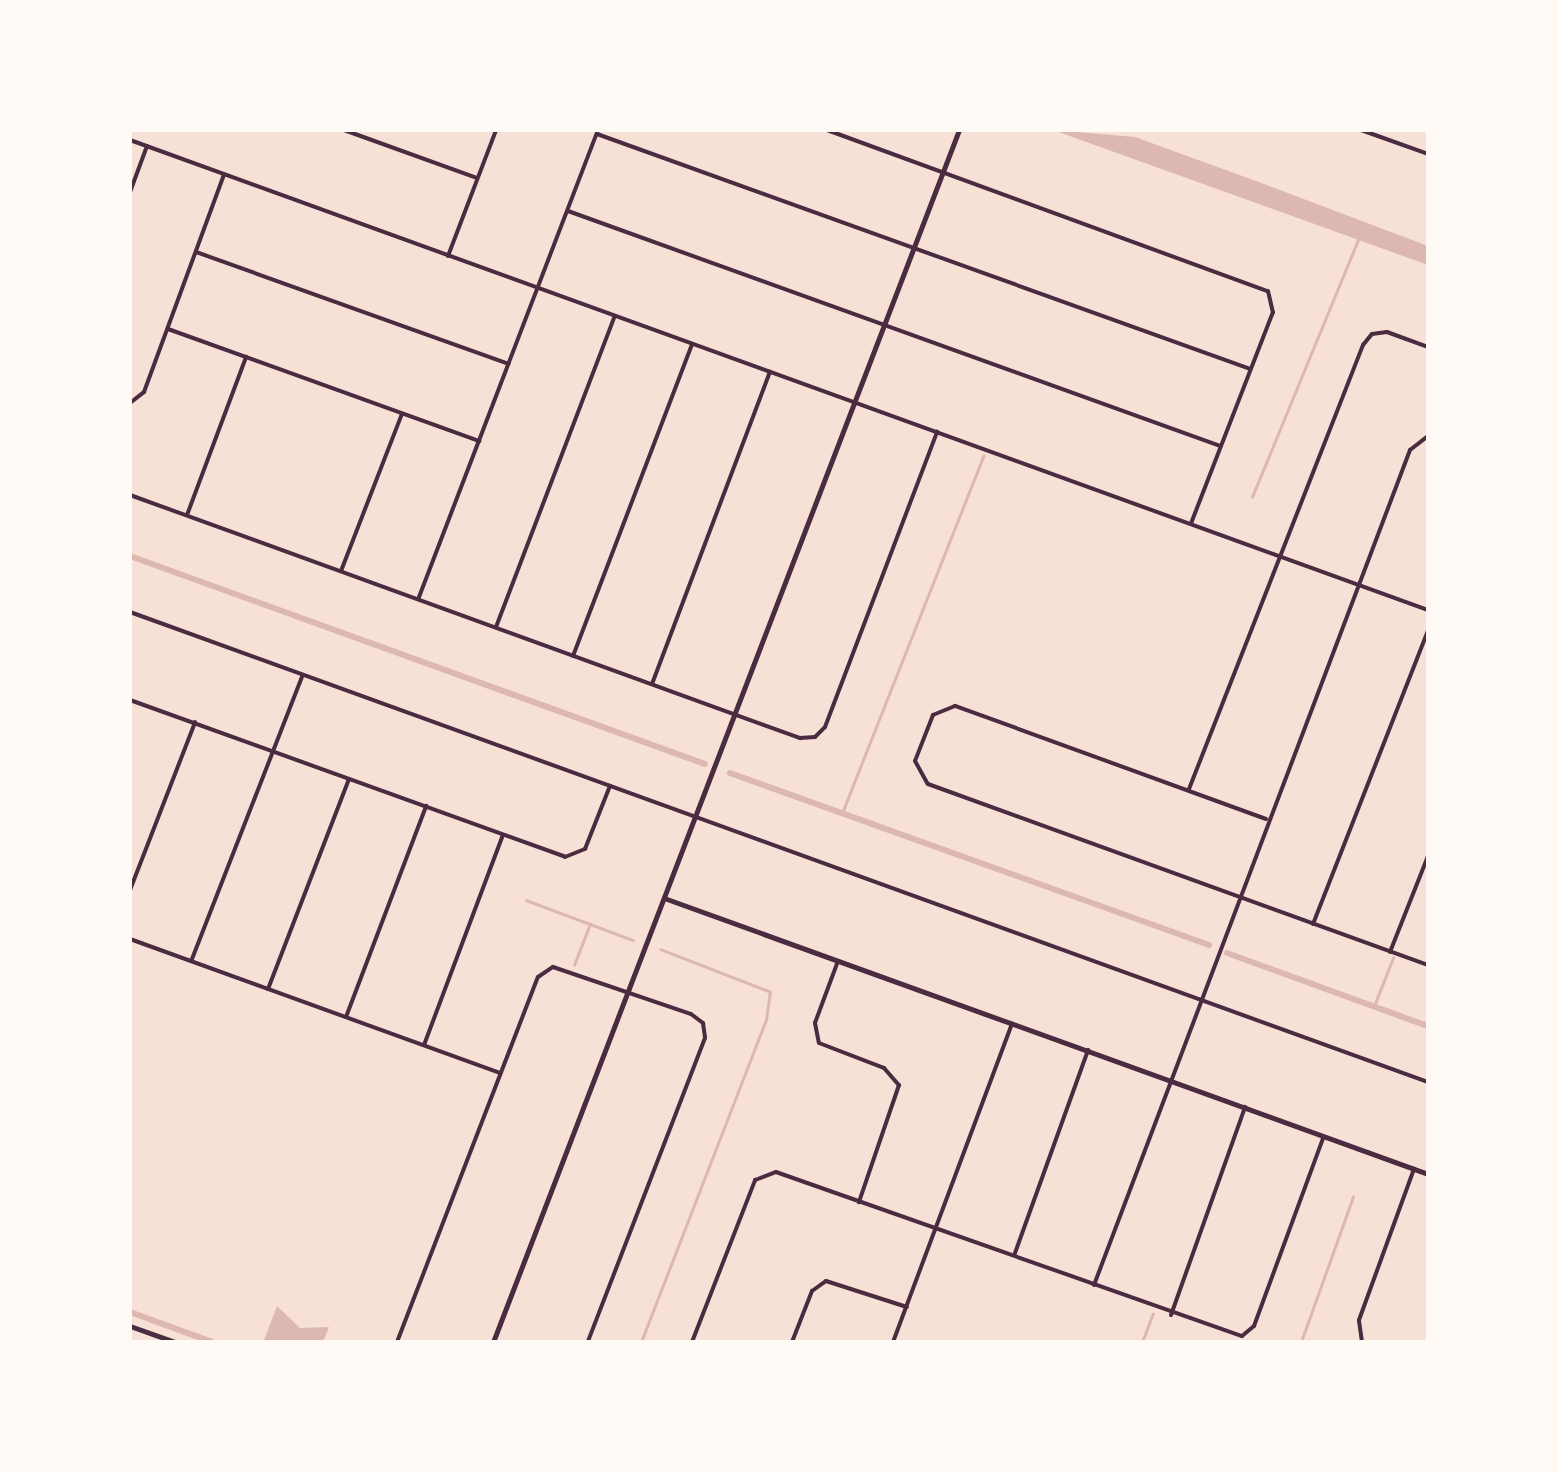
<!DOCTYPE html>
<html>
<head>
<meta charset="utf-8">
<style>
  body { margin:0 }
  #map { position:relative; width:1558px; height:1472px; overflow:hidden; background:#f7e1d7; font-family:"Playfair Display",serif }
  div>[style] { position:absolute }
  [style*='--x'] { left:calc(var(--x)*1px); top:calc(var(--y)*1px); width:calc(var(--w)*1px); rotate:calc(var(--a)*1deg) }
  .water>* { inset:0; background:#dcb8b0 }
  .stream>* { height:2.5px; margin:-1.25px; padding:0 1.25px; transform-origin:1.25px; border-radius:1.25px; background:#dcb8b0 }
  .canal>* { height:6px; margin:-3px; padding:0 3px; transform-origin:3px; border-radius:3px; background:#dcb8b0 }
  .minor>* { height:4px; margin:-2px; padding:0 2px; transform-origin:2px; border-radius:2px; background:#4a2c40 }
  .tertiary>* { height:5px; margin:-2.5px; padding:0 2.5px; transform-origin:2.5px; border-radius:2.5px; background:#4a2c40 }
  .secondary>* { height:5px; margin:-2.5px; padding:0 2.5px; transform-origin:2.5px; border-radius:2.5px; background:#4a2c40 }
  span { translate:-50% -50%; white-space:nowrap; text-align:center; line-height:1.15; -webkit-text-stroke:10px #fffaf5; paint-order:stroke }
  .frame { position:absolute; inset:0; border:132px solid #fffaf5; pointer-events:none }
</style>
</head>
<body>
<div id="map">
  <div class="water">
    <i style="clip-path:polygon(1053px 130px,1135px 137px,1256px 181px,1428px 246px,1428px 265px)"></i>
    <i style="clip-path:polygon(277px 1306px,300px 1328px,329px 1327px,323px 1342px,264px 1340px)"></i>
  </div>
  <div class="stream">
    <i style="--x:1252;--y:497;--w:278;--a:-67.6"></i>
    <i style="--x:842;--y:813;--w:384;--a:-68.4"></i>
    <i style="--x:526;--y:900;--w:114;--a:20.5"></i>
    <i style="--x:574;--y:965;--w:44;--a:-68.7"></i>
    <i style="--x:1374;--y:1006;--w:52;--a:-68.4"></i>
    <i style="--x:641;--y:1342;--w:345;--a:-68.8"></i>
    <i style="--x:766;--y:1020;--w:28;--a:-82"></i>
    <i style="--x:770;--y:992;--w:117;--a:-158.9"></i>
    <i style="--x:1142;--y:1342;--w:30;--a:-69"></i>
    <i style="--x:1301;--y:1342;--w:154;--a:-70.3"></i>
  </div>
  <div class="canal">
    <i style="--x:130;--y:556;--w:611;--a:19.89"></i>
    <i style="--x:730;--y:773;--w:509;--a:19.75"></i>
    <i style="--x:1227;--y:953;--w:214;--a:20"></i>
    <i style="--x:130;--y:1312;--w:87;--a:20.1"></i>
  </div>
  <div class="minor">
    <i style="--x:344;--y:130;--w:141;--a:19.8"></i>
    <i style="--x:827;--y:130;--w:469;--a:20.1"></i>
    <i style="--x:1268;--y:291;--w:22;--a:77"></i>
    <i style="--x:1273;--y:312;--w:226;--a:111.2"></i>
    <i style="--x:1361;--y:130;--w:71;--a:19.7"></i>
    <i style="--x:597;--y:134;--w:694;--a:19.79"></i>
    <i style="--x:130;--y:140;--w:1380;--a:19.91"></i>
    <i style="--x:130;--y:192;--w:49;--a:-69.7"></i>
    <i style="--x:568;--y:211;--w:693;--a:19.82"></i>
    <i style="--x:196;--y:252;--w:332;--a:19.7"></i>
    <i style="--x:448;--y:256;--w:135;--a:-69.1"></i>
    <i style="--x:168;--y:329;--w:331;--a:19.8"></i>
    <i style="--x:130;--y:403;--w:18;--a:-38"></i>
    <i style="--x:144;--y:392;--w:232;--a:-69.8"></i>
    <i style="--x:130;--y:495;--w:713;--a:19.94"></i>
    <i style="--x:800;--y:738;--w:15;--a:-4"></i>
    <i style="--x:815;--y:737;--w:14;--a:-45"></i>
    <i style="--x:825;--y:727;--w:316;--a:-69.2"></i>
    <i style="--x:187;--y:515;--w:169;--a:-69.5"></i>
    <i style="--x:341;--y:571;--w:168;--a:-68.8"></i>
    <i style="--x:419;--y:597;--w:500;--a:-69.03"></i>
    <i style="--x:130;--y:612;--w:1380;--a:19.91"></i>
    <i style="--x:496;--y:627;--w:333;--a:-69.1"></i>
    <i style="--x:573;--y:656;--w:334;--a:-69.1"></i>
    <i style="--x:652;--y:684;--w:334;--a:-69.3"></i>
    <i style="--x:130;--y:700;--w:462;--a:19.8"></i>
    <i style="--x:565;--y:857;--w:22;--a:-22"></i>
    <i style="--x:585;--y:849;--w:68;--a:-68.4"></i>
    <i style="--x:1189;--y:789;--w:477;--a:-68.6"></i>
    <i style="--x:1363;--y:345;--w:14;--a:-51"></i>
    <i style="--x:1372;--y:334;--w:15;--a:-8"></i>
    <i style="--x:1387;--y:332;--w:44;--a:20.1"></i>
    <i style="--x:1266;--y:819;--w:331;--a:-160"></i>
    <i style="--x:955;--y:706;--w:24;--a:158"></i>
    <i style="--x:933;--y:715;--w:49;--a:111.4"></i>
    <i style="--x:915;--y:761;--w:26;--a:61"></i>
    <i style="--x:928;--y:784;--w:532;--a:19.9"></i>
    <i style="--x:130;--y:890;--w:180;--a:-68.8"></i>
    <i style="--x:1313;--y:924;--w:315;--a:-68.6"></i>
    <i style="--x:130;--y:939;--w:394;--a:19.9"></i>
    <i style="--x:1390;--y:952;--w:103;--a:-68.4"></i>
    <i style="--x:192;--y:959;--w:305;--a:-68.7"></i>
    <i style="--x:838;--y:961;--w:66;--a:110.4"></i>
    <i style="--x:815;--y:1023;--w:20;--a:79"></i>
    <i style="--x:819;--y:1043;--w:70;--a:21"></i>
    <i style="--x:884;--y:1068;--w:23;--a:49"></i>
    <i style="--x:899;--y:1085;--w:124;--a:108.9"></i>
    <i style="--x:268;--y:989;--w:225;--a:-68.9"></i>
    <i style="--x:346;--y:1017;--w:226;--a:-69.2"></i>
    <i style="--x:424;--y:1045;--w:224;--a:-69.4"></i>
    <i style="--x:1015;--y:1253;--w:216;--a:-70.2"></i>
    <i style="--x:1094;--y:1285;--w:893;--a:-69.27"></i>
    <i style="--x:1410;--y:450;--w:23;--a:-38"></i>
    <i style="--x:1171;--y:1315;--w:221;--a:-70.4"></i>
    <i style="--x:397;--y:1342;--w:391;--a:-68.9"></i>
    <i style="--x:538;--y:977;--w:18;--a:-34"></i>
    <i style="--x:553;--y:967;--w:146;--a:18.8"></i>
    <i style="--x:691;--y:1014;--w:15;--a:37"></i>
    <i style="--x:703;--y:1023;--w:15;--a:82"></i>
    <i style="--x:705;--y:1038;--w:326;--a:111.1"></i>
    <i style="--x:692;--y:1342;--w:174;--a:-68.7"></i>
    <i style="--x:755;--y:1180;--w:22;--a:-21"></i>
    <i style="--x:776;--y:1172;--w:494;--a:19.4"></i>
    <i style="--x:1242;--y:1336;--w:16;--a:-40"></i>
    <i style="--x:1254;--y:1326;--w:202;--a:-69.8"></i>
    <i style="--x:792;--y:1342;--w:55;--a:-68.6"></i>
    <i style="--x:812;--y:1291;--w:17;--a:-36"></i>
    <i style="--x:826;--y:1281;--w:85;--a:17.8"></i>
    <i style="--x:893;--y:1342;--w:340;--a:-69.5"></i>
    <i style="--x:1362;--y:1342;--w:22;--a:-98"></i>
    <i style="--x:1359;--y:1320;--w:161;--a:-70"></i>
  </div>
  <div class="tertiary">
    <i style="--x:664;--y:898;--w:812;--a:19.86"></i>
    <i style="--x:493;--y:1342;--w:1298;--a:-68.97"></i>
  </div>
  <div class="secondary">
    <i style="--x:130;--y:1326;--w:48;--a:19.6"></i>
  </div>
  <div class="frame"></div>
</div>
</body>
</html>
